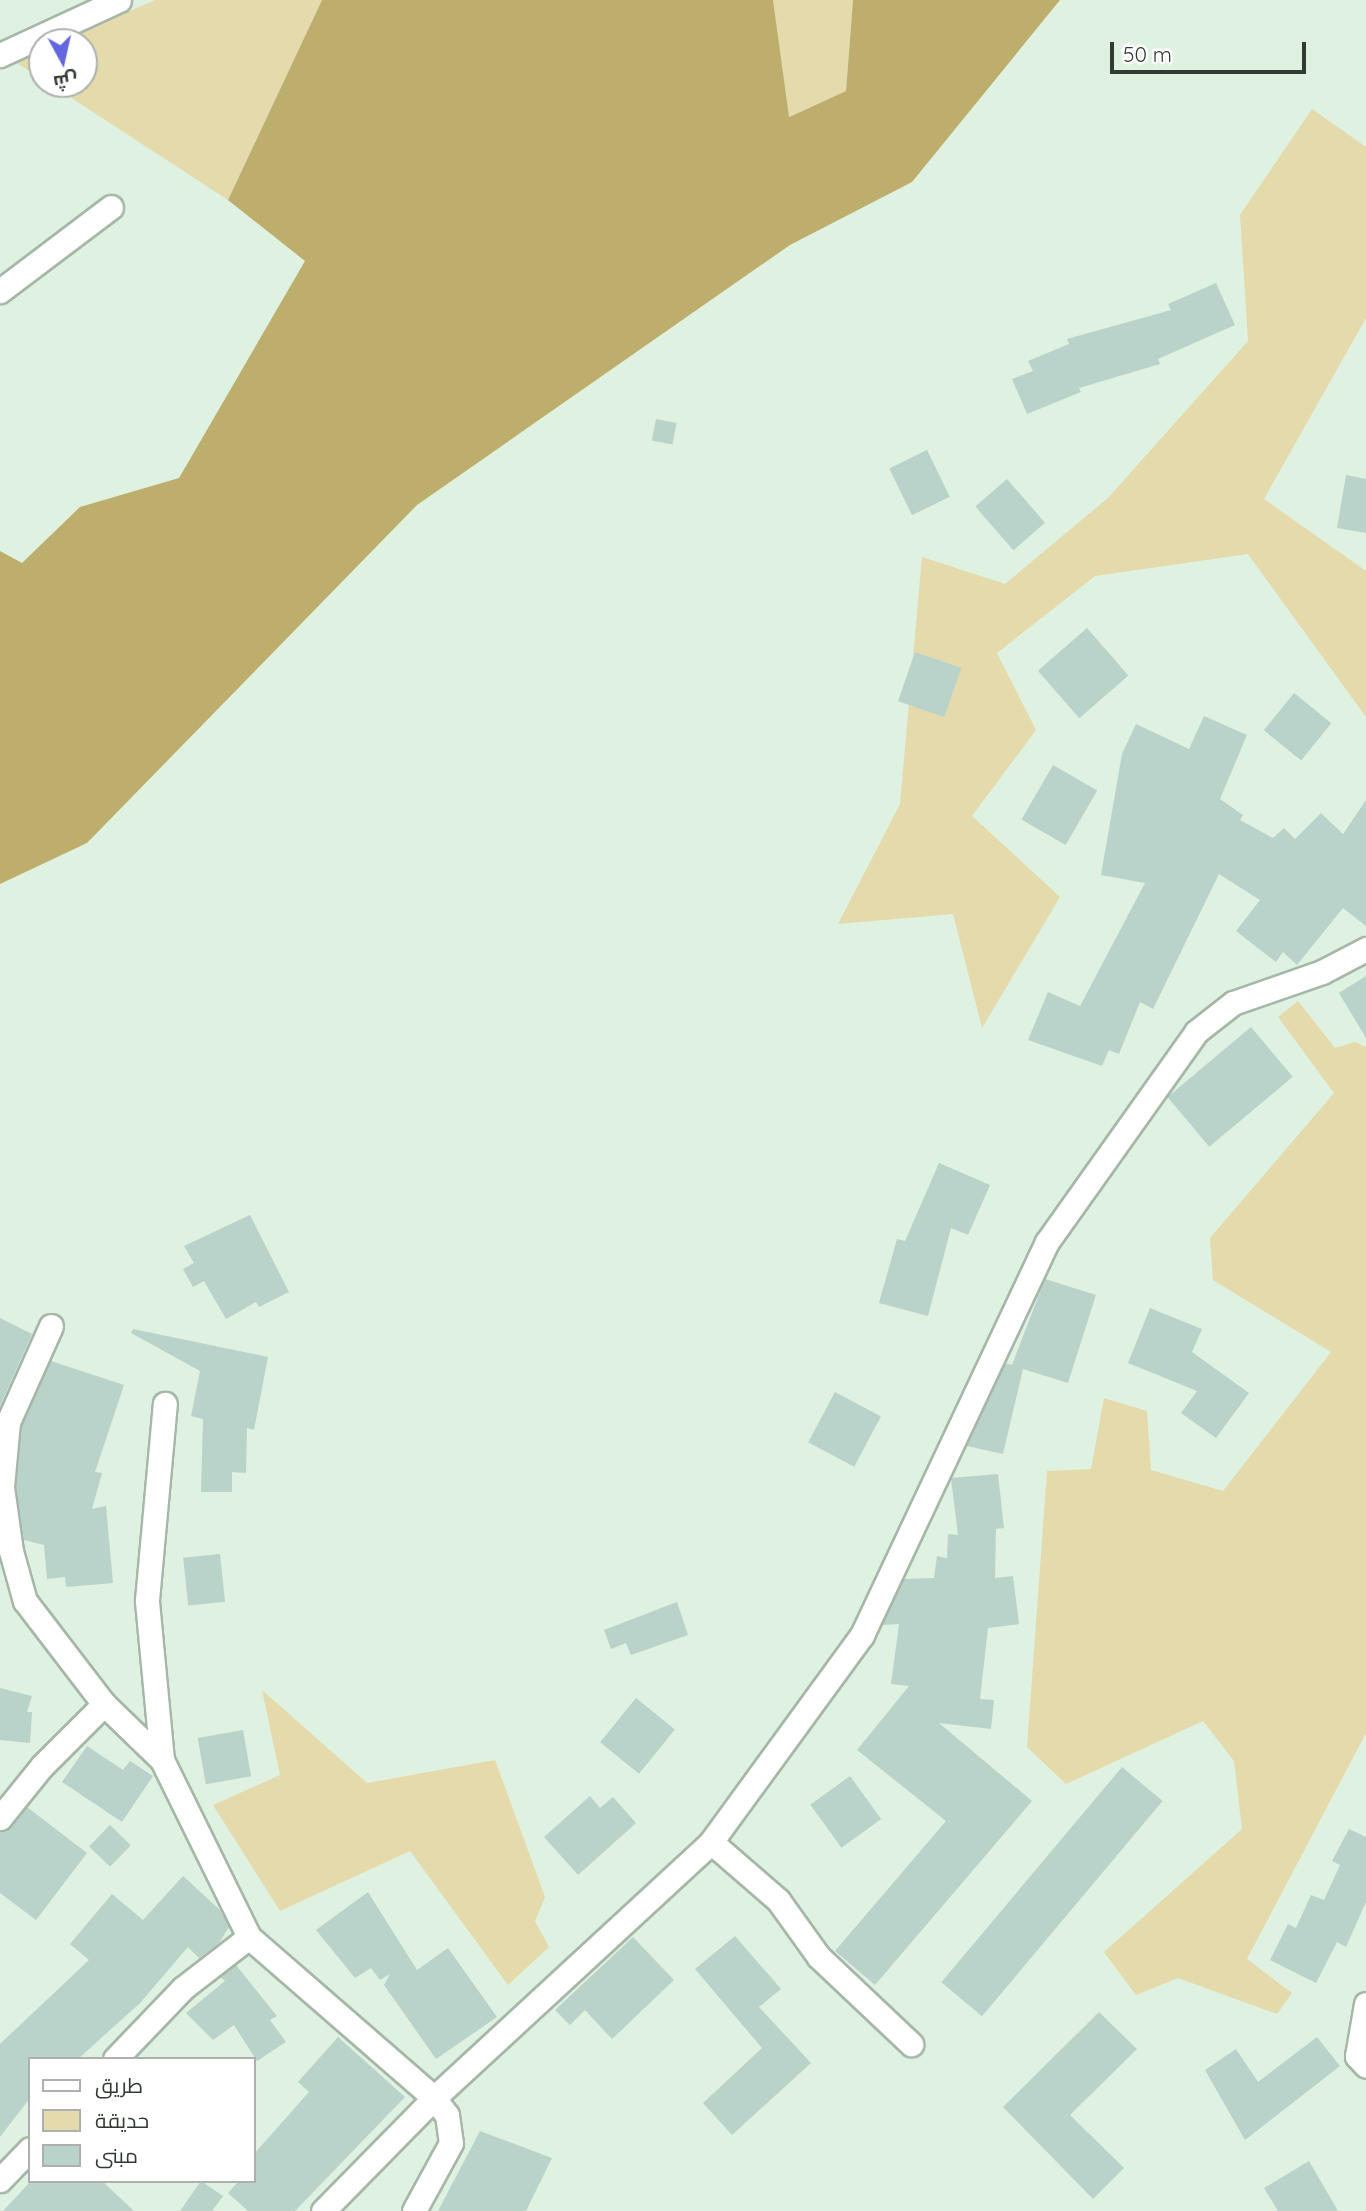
<!DOCTYPE html>
<html>
<head>
<meta charset="utf-8">
<style>
  body { margin:0 }
  #map { position:relative; width:1366px; height:2211px; overflow:hidden; background:#dff1e0; font-family:Quicksand,Cairo,sans-serif }
  div>[style] { position:absolute }
  [style*='--x'] { left:calc(var(--x)*1px); top:calc(var(--y)*1px); width:calc(var(--w)*1px); rotate:calc(var(--a)*1deg) }
  .green>* { inset:0; background:#e5daac }
  .forest>* { inset:0; background:#beae6d }
  .building>* { inset:0; background:#b9d3ca; transform-origin:0 0 }
  .roads { filter:drop-shadow(2px 0 #a5b7a7) drop-shadow(-2px 0 #a5b7a7) drop-shadow(0 2px #a5b7a7) drop-shadow(0 -2px #a5b7a7) }
  .street>* { height:23px; margin:-11.5px; padding:0 11.5px; transform-origin:11.5px; border-radius:11.5px; background:#fff }
  span { translate:-50% -50%; white-space:nowrap; text-align:center; line-height:1.15; -webkit-text-stroke:5px #fff; paint-order:stroke }
  .legend { position:absolute; left:28px; top:2057px; width:228px; height:126px; box-sizing:border-box; background:#fff; border:2px solid #adb0ae; margin:0; padding:9px 12px; list-style:none; font-size:21px; color:#333a34 }
  .legend li { display:flex; align-items:center; gap:14px; height:35px }
  .legend b { width:35px; border:2px solid #adb0ae }
  .north { position:absolute; left:28px; top:28px; width:70px; height:70px; box-sizing:border-box; background:#fff; border:2px solid #adb0ae; border-radius:50%; rotate:172deg; font-size:19px; font-weight:700; line-height:28px; text-align:center; color:#333a34 }
  .north::after { content:''; display:block; margin:auto; width:24px; height:32px; background:#6267e0; clip-path:polygon(50% 0,100% 100%,50% 72%,0 100%) }
  .scale { position:absolute; left:1110px; top:42px; width:196px; height:32px; box-sizing:border-box; border:4px solid #333a34; border-top:0; padding-left:9px; font-size:21px; line-height:24px; white-space:nowrap; color:#333a34; -webkit-text-stroke:5px #fff; paint-order:stroke }
</style>
</head>
<body>
<div id="map">
  <div class="green">
    <i style="clip-path:polygon(155px 0,322px 0,228px 200px,50px 84px,84px 84px,84px 42px,59px 42px)"></i>
    <i style="clip-path:polygon(773px 0,853px 0,846px 91px,788px 117px)"></i>
    <i style="clip-path:polygon(42px 50px,42px 79px,15px 62px)"></i>
    <i style="clip-path:polygon(1312px 109px,1366px 147px,1366px 318px,1264px 499px,1366px 571px,1366px 717px,1248px 554px,1095px 576px,997px 653px,1036px 730px,972px 816px,1060px 897px,982px 1028px,953px 914px,838px 924px,900px 804px,922px 557px,1005px 584px,1108px 498px,1248px 341px,1240px 215px)"></i>
    <i style="clip-path:polygon(1298px 1001px,1335px 1048px,1355px 1042px,1366px 1047px,1366px 1733px,1247px 1959px,1292px 1993px,1277px 2014px,1178px 1978px,1136px 1995px,1104px 1952px,1242px 1829px,1234px 1761px,1203px 1721px,1066px 1784px,1027px 1747px,1047px 1471px,1091px 1469px,1104px 1398px,1147px 1411px,1151px 1470px,1223px 1491px,1331px 1352px,1213px 1280px,1210px 1238px,1334px 1093px,1278px 1017px)"></i>
    <i style="clip-path:polygon(262px 1690px,367px 1783px,495px 1760px,545px 1897px,535px 1921px,549px 1947px,508px 1985px,410px 1851px,280px 1911px,213px 1805px,280px 1775px)"></i>
  </div>
  <div class="forest">
    <i style="clip-path:polygon(322px 0,773px 0,789px 117px,846px 91px,853px 0,1060px 0,912px 182px,790px 245px,417px 505px,87px 843px,0 884px,0 551px,22px 563px,80px 507px,179px 478px,305px 261px,228px 200px)"></i>
  </div>
  <div class="building">
    <i style="clip-path:polygon(1216px 283px,1235px 325px,1158px 359px,1160px 364px,1079px 388px,1081px 392px,1027px 414px,1012px 379px,1033px 371px,1028px 361px,1069px 344px,1067px 339px,1171px 310px,1168px 304px)"></i>
    <i style="left:656px;top:419px;width:21px;height:22px;rotate:11deg"></i>
    <i style="left:927px;top:450px;width:52px;height:42px;rotate:64deg"></i>
    <i style="clip-path:polygon(1346px 475px,1366px 479px,1366px 533px,1337px 528px)"></i>
    <i style="left:1007px;top:479px;width:58px;height:42px;rotate:49deg"></i>
    <i style="left:1087px;top:628px;width:63px;height:65px;rotate:49deg"></i>
    <i style="left:915px;top:652px;width:49px;height:52px;rotate:19deg"></i>
    <i style="left:1294px;top:693px;width:48px;height:48px;rotate:39deg"></i>
    <i style="clip-path:polygon(1204px 716px,1247px 735px,1220px 799px,1243px 815px,1240px 820px,1273px 838px,1284px 828px,1295px 839px,1321px 813px,1343px 834px,1366px 800px,1366px 926px,1343px 908px,1297px 965px,1283px 952px,1276px 962px,1236px 931px,1260px 900px,1219px 874px,1153px 1009px,1140px 1002px,1119px 1054px,1109px 1050px,1102px 1066px,1028px 1040px,1048px 992px,1080px 1006px,1145px 883px,1101px 875px,1122px 754px,1136px 724px,1189px 749px)"></i>
    <i style="left:1053px;top:765px;width:51px;height:63px;rotate:30deg"></i>
    <i style="clip-path:polygon(1366px 976px,1366px 1038px,1339px 993px)"></i>
    <i style="left:1251px;top:1027px;width:65px;height:109px;rotate:50deg"></i>
    <i style="clip-path:polygon(939px 1163px,990px 1185px,968px 1235px,951px 1228px,928px 1316px,879px 1303px,897px 1239px,905px 1241px)"></i>
    <i style="clip-path:polygon(250px 1215px,289px 1292px,259px 1307px,256px 1302px,226px 1319px,204px 1281px,193px 1287px,183px 1269px,194px 1263px,184px 1246px)"></i>
    <i style="clip-path:polygon(1045px 1279px,1096px 1295px,1068px 1383px,1023px 1369px,1003px 1454px,967px 1446px,1005px 1363px,1012px 1365px)"></i>
    <i style="clip-path:polygon(1150px 1308px,1202px 1329px,1192px 1352px,1249px 1393px,1216px 1438px,1181px 1413px,1197px 1391px,1128px 1363px)"></i>
    <i style="clip-path:polygon(0 1318px,32px 1334px,0 1406px)"></i>
    <i style="clip-path:polygon(133px 1329px,268px 1357px,254px 1430px,247px 1428px,246px 1473px,232px 1472px,232px 1492px,201px 1492px,203px 1419px,191px 1416px,200px 1371px,131px 1333px)"></i>
    <i style="clip-path:polygon(51px 1361px,124px 1385px,95px 1472px,102px 1473px,92px 1509px,106px 1506px,113px 1583px,66px 1587px,65px 1577px,47px 1579px,44px 1545px,24px 1540px,16px 1487px,22px 1426px)"></i>
    <i style="left:835px;top:1392px;width:52px;height:57px;rotate:28deg"></i>
    <i style="clip-path:polygon(998px 1474px,1004px 1528px,996px 1529px,995px 1578px,1013px 1576px,1019px 1624px,988px 1628px,980px 1699px,994px 1700px,991px 1729px,939px 1723px,1032px 1801px,875px 1985px,835px 1951px,946px 1821px,857px 1750px,909px 1686px,891px 1684px,899px 1624px,882px 1625px,904px 1579px,934px 1578px,937px 1556px,947px 1558px,948px 1534px,958px 1535px,951px 1478px)"></i>
    <i style="left:220px;top:1554px;width:48px;height:37px;rotate:84deg"></i>
    <i style="clip-path:polygon(677px 1602px,688px 1635px,631px 1655px,626px 1643px,611px 1649px,604px 1630px)"></i>
    <i style="clip-path:polygon(0 1688px,32px 1696px,27px 1712px,32px 1712px,30px 1743px,0 1740px)"></i>
    <i style="left:636px;top:1698px;width:50px;height:57px;rotate:39deg"></i>
    <i style="left:243px;top:1730px;width:47px;height:46px;rotate:80deg"></i>
    <i style="clip-path:polygon(87px 1746px,123px 1770px,130px 1761px,153px 1776px,122px 1822px,62px 1782px)"></i>
    <i style="left:1122px;top:1767px;width:53px;height:281px;rotate:40deg"></i>
    <i style="left:850px;top:1776px;width:53px;height:49px;rotate:54deg"></i>
    <i style="clip-path:polygon(590px 1796px,600px 1808px,613px 1797px,636px 1823px,578px 1875px,544px 1837px)"></i>
    <i style="clip-path:polygon(27px 1807px,87px 1853px,36px 1920px,0 1893px,0 1832px,10px 1827px)"></i>
    <i style="left:110px;top:1825px;width:29px;height:30px;rotate:44deg"></i>
    <i style="clip-path:polygon(1349px 1829px,1366px 1837px,1366px 1902px,1346px 1947px,1337px 1942px,1316px 1983px,1270px 1960px,1288px 1924px,1296px 1928px,1311px 1895px,1324px 1900px,1340px 1865px,1332px 1861px)"></i>
    <i style="clip-path:polygon(183px 1876px,220px 1910px,229px 1927px,219px 1943px,199px 1958px,188px 1947px,140px 2003px,78px 2059px,30px 2059px,30px 2098px,0 2137px,0 2044px,89px 1960px,70px 1944px,112px 1894px,143px 1920px)"></i>
    <i style="clip-path:polygon(368px 1892px,417px 1970px,448px 1948px,497px 2017px,436px 2059px,384px 1985px,390px 1974px,380px 1980px,371px 1968px,355px 1978px,316px 1930px)"></i>
    <i style="clip-path:polygon(735px 1936px,781px 1989px,759px 2007px,811px 2063px,732px 2135px,703px 2103px,762px 2048px,695px 1969px)"></i>
    <i style="clip-path:polygon(633px 1937px,674px 1980px,612px 2039px,585px 2010px,570px 2025px,555px 2010px)"></i>
    <i style="clip-path:polygon(236px 1965px,277px 2016px,270px 2020px,286px 2042px,257px 2061px,234px 2025px,213px 2040px,186px 2013px,225px 1981px,220px 1977px)"></i>
    <i style="clip-path:polygon(1099px 2012px,1137px 2049px,1070px 2115px,1124px 2168px,1093px 2199px,1003px 2107px)"></i>
    <i style="clip-path:polygon(338px 2037px,405px 2097px,295px 2211px,248px 2211px,228px 2193px,239px 2181px,254px 2181px,254px 2154px,309px 2092px,298px 2082px)"></i>
    <i style="clip-path:polygon(1317px 2037px,1340px 2066px,1245px 2140px,1205px 2070px,1236px 2049px,1258px 2082px)"></i>
    <i style="clip-path:polygon(480px 2131px,552px 2158px,526px 2211px,438px 2211px)"></i>
    <i style="clip-path:polygon(1309px 2161px,1338px 2211px,1278px 2211px,1264px 2188px)"></i>
    <i style="clip-path:polygon(31px 2181px,102px 2181px,134px 2211px,3px 2211px)"></i>
    <i style="clip-path:polygon(201px 2181px,223px 2196px,212px 2211px,180px 2211px)"></i>
  </div>
  <div class="roads">
    <div class="street">
      <i style="--x:0;--y:55;--w:131;--a:-24.8"></i>
      <i style="--x:0;--y:291;--w:139;--a:-37.1"></i>
      <i style="--x:51;--y:1326;--w:105;--a:114.1"></i>
      <i style="--x:8;--y:1422;--w:65;--a:95.3"></i>
      <i style="--x:2;--y:1487;--w:65;--a:82"></i>
      <i style="--x:11;--y:1551;--w:52;--a:74.4"></i>
      <i style="--x:25;--y:1601;--w:130;--a:52.5"></i>
      <i style="--x:104;--y:1704;--w:81;--a:44"></i>
      <i style="--x:162;--y:1760;--w:197;--a:63.8"></i>
      <i style="--x:249;--y:1937;--w:245;--a:41"></i>
      <i style="--x:434;--y:2098;--w:21;--a:53"></i>
      <i style="--x:447;--y:2115;--w:28;--a:82"></i>
      <i style="--x:451;--y:2143;--w:77;--a:118.6"></i>
      <i style="--x:162;--y:1760;--w:161;--a:-95.4"></i>
      <i style="--x:147;--y:1600;--w:197;--a:-84.8"></i>
      <i style="--x:0;--y:1818;--w:67;--a:-51.1"></i>
      <i style="--x:42;--y:1766;--w:88;--a:-45"></i>
      <i style="--x:711;--y:1842;--w:89;--a:40.9"></i>
      <i style="--x:778;--y:1900;--w:70;--a:54.3"></i>
      <i style="--x:819;--y:1957;--w:127;--a:43.4"></i>
      <i style="--x:1366;--y:2004;--w:53;--a:99.8"></i>
      <i style="--x:1357;--y:2056;--w:13;--a:48"></i>
      <i style="--x:115;--y:2059;--w:98;--a:-46.2"></i>
      <i style="--x:183;--y:1988;--w:83;--a:-37.7"></i>
      <i style="--x:0;--y:2180;--w:43;--a:-45.9"></i>
      <i style="--x:323;--y:2211;--w:158;--a:-45.5"></i>
      <i style="--x:434;--y:2098;--w:377;--a:-42.7"></i>
      <i style="--x:711;--y:1842;--w:256;--a:-53.9"></i>
      <i style="--x:862;--y:1635;--w:434;--a:-64.8"></i>
      <i style="--x:1047;--y:1242;--w:257;--a:-54.6"></i>
      <i style="--x:1196;--y:1032;--w:47;--a:-38.1"></i>
      <i style="--x:1233;--y:1003;--w:94;--a:-19.2"></i>
      <i style="--x:1322;--y:972;--w:50;--a:-27.6"></i>
    </div>
  </div>
  <ul class="legend">
  <li><b style="height:9px;background:#fff"></b>طريق</li>
  <li><b style="height:19px;background:#e5daac"></b>حديقة</li>
  <li><b style="height:19px;background:#b9d3ca"></b>مبنى</li>
  </ul>
  <div class="north">ش</div>
  <div class="scale">50 m</div>
</div>
</body>
</html>
